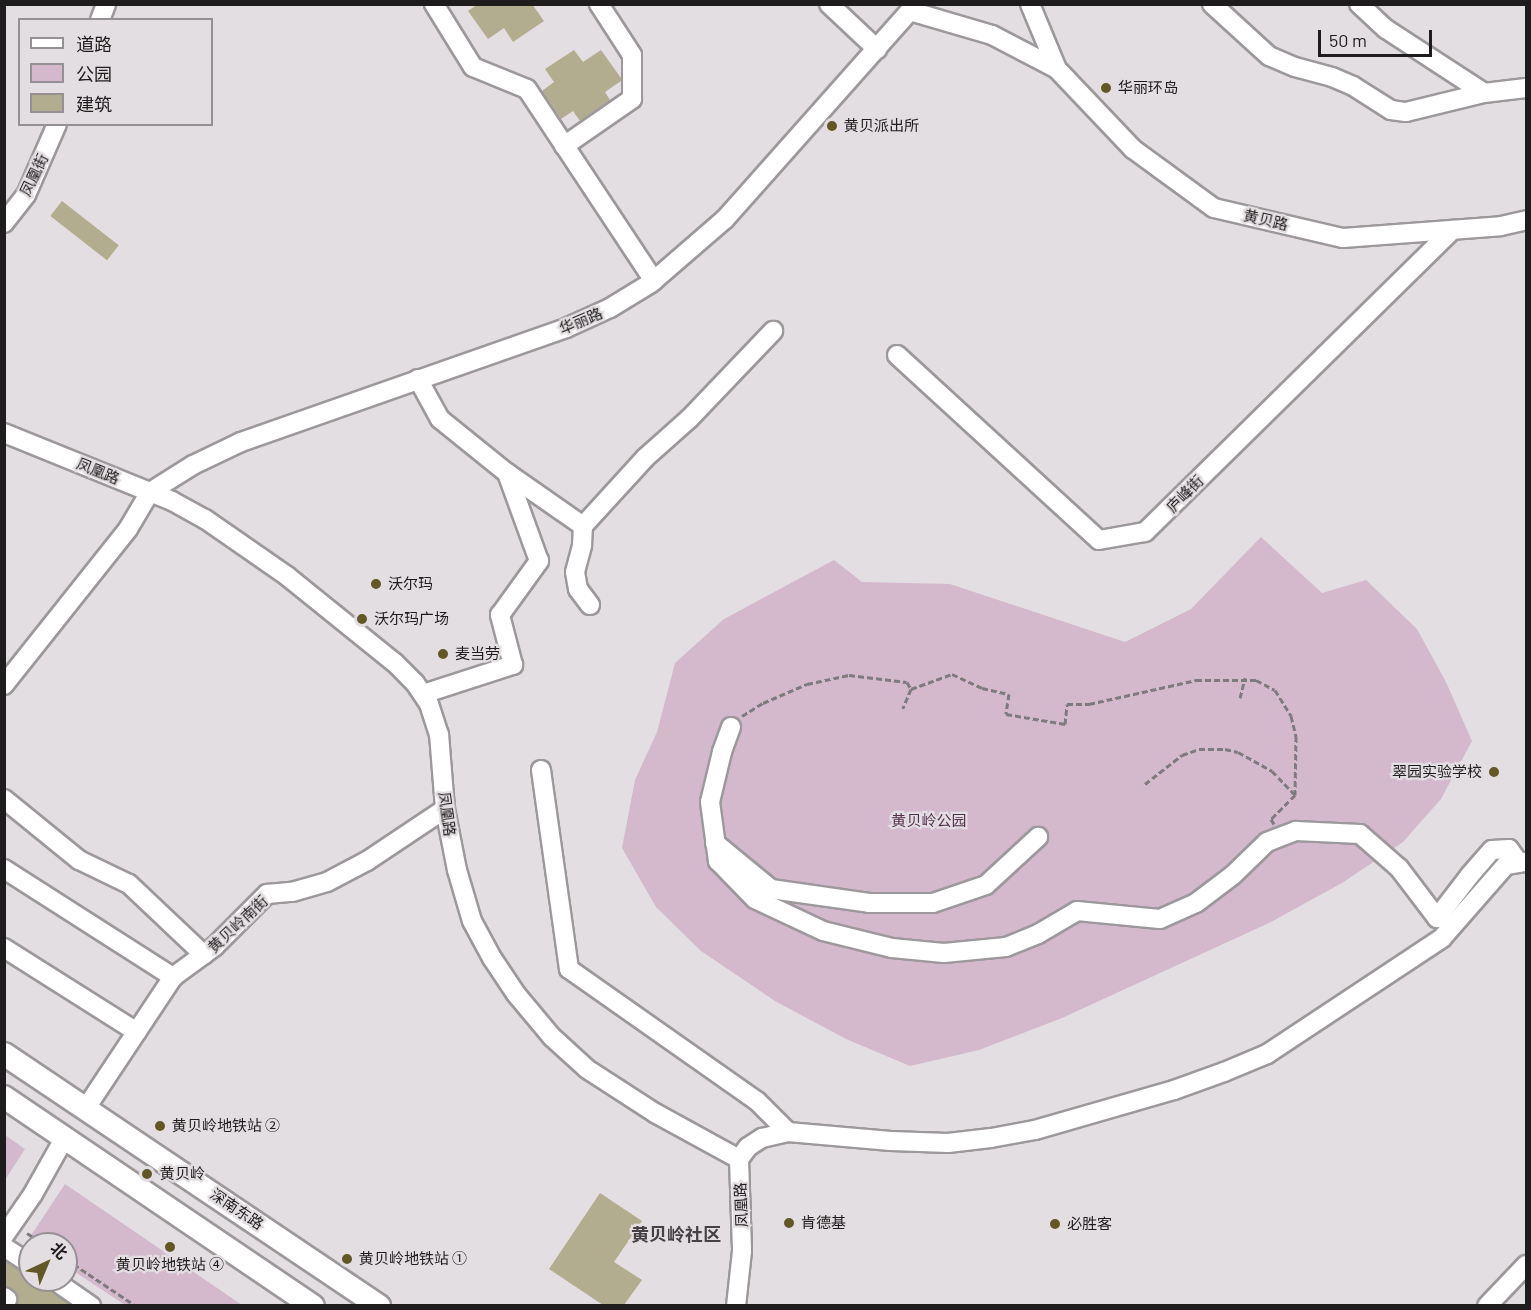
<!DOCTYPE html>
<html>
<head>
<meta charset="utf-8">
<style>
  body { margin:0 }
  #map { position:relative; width:1531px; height:1310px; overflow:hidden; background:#e3dee1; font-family:Barlow,"Noto Sans SC",sans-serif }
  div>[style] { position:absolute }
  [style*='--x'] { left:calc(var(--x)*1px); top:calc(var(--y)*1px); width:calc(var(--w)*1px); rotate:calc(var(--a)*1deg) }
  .green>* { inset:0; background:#d4b9cc }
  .building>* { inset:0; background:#b2ad8e; transform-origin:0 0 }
  .path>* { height:3px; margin-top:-1.5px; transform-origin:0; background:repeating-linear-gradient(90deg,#7e7b7d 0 6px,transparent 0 9px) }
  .roads { filter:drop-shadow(2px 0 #9c989b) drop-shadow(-2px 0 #9c989b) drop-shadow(0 2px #9c989b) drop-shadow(0 -2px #9c989b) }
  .minor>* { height:18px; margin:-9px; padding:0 9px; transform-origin:9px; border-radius:9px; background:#fff }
  .major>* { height:22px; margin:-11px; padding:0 11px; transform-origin:11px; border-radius:11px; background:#fff }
  .dots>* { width:16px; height:16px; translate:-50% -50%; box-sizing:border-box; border:3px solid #e3dee1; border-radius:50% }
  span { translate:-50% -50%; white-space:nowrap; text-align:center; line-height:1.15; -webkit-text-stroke:4.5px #e3dee1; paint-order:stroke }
  .poi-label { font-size:15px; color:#1e1c1d }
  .left { translate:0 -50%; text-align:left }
  .right { translate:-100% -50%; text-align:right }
  .street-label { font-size:15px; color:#1e1c1d }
  .park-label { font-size:15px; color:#552e4c }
  .quarter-label { font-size:18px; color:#454144; font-weight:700 }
  .frame { position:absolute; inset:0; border:6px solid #1e1c1d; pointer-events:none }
  .legend { position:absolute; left:18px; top:18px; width:195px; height:108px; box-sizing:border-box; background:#e3dee1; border:2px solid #949093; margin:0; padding:8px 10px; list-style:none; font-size:18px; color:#1e1c1d }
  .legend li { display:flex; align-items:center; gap:12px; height:30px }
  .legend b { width:30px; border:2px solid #949093 }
  .north { position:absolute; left:18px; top:1232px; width:60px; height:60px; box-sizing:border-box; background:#e3dee1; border:2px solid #949093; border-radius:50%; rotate:44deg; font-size:16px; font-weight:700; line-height:24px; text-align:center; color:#1e1c1d }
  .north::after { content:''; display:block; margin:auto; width:21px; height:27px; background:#615825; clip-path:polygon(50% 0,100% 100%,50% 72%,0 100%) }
  .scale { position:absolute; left:1318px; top:30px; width:114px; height:27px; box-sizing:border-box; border:3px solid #1e1c1d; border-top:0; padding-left:8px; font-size:18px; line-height:21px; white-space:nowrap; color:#1e1c1d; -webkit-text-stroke:4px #e3dee1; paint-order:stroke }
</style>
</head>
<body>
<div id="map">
  <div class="green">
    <i style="clip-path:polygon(1261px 537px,1322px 593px,1366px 580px,1417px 629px,1446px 682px,1472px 741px,1441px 799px,1403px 842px,1342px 883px,1269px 923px,1062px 1018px,979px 1050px,910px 1066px,846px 1039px,775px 1001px,701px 951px,656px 907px,622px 848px,635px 780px,657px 732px,675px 663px,724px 619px,834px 560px,862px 582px,950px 584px,1125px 642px,1191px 609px)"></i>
    <i style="clip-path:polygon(5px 1135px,25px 1149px,5px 1180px)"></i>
    <i style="clip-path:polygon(65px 1184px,242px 1305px,125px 1305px,66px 1266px,66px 1244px,34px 1244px,28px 1240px)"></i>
  </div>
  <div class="building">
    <i style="clip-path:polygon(478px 4px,532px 4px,544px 21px,513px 42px,504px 28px,488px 39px,468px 11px)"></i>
    <i style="clip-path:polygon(574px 50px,583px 62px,601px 50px,621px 78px,621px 81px,605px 92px,610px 100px,580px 121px,573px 111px,561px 119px,542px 91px,554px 82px,545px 69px)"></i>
    <i style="left:62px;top:201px;width:72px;height:19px;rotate:38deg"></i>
    <i style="clip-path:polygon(600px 1193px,642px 1221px,614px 1262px,642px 1280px,624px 1305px,603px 1305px,549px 1269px)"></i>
    <i style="clip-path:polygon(4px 1261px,30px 1275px,30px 1280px,51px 1280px,51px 1290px,71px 1305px,16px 1305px,17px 1294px,4px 1286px)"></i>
  </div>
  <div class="path">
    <i style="--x:911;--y:689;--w:44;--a:-20.1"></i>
    <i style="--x:952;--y:674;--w:33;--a:25"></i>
    <i style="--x:982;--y:688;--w:28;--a:13"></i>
    <i style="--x:1009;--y:694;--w:20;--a:99"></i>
    <i style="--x:1006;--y:714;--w:60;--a:9.6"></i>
    <i style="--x:1065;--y:724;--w:20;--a:-84"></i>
    <i style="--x:1067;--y:704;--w:22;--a:0"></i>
    <i style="--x:1089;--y:704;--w:110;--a:-12.6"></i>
    <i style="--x:1196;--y:680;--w:60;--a:0"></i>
    <i style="--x:1256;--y:680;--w:21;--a:28"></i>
    <i style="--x:1275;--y:690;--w:31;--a:58"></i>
    <i style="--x:1291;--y:716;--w:21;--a:76"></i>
    <i style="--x:1296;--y:736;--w:59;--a:91"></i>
    <i style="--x:1240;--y:698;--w:21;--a:-76"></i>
    <i style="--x:742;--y:716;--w:25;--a:-32"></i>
    <i style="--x:763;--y:703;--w:48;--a:-23.4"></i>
    <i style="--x:807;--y:684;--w:43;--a:-12.1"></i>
    <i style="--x:849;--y:675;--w:58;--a:6.9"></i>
    <i style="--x:907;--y:682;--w:8;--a:60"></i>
    <i style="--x:911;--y:689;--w:21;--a:113"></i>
    <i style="--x:1145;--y:784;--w:47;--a:-38.1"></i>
    <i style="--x:1182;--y:755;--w:18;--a:-19"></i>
    <i style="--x:1199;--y:749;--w:26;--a:0"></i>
    <i style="--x:1225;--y:749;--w:13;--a:13"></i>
    <i style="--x:1238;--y:752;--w:39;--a:29"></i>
    <i style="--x:1272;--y:771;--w:33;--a:46"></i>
    <i style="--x:1295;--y:795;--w:34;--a:135"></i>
    <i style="--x:1271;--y:819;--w:6;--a:59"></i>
    <i style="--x:27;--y:1233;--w:20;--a:33"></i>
    <i style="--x:66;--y:1259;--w:84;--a:33.9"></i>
  </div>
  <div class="roads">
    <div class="minor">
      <i style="--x:434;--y:4;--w:74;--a:58.2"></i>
      <i style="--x:473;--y:67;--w:58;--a:22.2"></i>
      <i style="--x:527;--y:89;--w:230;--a:56.5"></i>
      <i style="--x:829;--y:4;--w:66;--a:43.2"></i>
      <i style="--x:1030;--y:4;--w:70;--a:67.4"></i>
      <i style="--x:1212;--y:4;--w:77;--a:42.4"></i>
      <i style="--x:1269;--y:56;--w:28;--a:23"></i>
      <i style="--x:1295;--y:67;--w:38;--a:15"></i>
      <i style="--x:1332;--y:77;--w:23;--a:23"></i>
      <i style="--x:1353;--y:86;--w:45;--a:32.3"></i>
      <i style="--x:1391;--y:110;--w:15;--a:8"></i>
      <i style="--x:1406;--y:112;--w:80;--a:-13.7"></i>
      <i style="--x:1484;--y:93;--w:42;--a:-6.8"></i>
      <i style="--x:1359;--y:4;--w:37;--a:43"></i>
      <i style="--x:1386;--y:29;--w:117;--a:33.1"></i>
      <i style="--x:910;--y:11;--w:85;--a:16.3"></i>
      <i style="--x:992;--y:35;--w:73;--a:27.6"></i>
      <i style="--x:1057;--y:69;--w:110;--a:46.5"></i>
      <i style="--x:1133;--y:149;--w:100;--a:36.1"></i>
      <i style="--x:1214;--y:208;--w:132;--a:13.1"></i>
      <i style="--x:1343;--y:238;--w:158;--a:-4.3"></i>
      <i style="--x:1501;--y:226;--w:26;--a:-13"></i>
      <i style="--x:100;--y:20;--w:17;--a:-69"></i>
      <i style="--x:564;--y:146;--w:83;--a:-34.7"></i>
      <i style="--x:632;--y:99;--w:44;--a:-90"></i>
      <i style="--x:632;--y:55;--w:61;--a:-122.9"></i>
      <i style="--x:4;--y:223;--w:36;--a:-52"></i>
      <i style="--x:26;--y:195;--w:77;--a:-66.4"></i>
      <i style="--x:897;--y:355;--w:274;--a:42.5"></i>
      <i style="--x:1099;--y:540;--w:47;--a:-9.9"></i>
      <i style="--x:1145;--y:532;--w:431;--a:-44.5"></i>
      <i style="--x:418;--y:379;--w:46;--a:61.2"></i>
      <i style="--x:440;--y:419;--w:86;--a:38.9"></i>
      <i style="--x:507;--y:473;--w:93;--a:34.9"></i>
      <i style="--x:4;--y:433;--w:181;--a:22"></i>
      <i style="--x:172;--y:501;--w:38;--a:29"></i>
      <i style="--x:205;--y:519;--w:100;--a:34.8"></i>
      <i style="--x:287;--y:576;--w:139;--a:38.9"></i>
      <i style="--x:395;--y:663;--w:28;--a:45"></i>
      <i style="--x:415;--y:683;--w:25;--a:56"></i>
      <i style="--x:429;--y:704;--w:32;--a:72"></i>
      <i style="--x:439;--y:734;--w:75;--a:85.4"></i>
      <i style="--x:445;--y:809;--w:62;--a:78.9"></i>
      <i style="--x:457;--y:870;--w:53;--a:73.6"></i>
      <i style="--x:472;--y:921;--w:42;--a:61.6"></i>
      <i style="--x:492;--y:958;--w:43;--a:56.3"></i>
      <i style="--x:516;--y:994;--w:56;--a:50.1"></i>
      <i style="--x:552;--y:1037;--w:47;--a:42.4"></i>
      <i style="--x:587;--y:1069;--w:81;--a:32.9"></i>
      <i style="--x:655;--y:1113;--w:96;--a:28.7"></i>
      <i style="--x:739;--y:1159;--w:92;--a:88.1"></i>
      <i style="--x:742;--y:1251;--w:55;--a:96.2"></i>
      <i style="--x:590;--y:605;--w:20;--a:-127"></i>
      <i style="--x:578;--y:589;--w:17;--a:-100"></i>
      <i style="--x:575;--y:572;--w:28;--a:-75"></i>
      <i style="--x:582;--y:545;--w:19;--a:-87"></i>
      <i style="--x:583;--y:526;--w:92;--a:-47.6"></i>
      <i style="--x:645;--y:458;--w:59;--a:-41.6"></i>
      <i style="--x:689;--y:419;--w:122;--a:-46.3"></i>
      <i style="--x:4;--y:685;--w:199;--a:-51.5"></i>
      <i style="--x:128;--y:529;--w:43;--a:-59.3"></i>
      <i style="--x:150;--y:492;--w:51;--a:-32.1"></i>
      <i style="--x:193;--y:465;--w:53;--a:-25.6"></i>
      <i style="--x:241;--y:442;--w:344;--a:-19.3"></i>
      <i style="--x:566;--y:328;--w:48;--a:-24.4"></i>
      <i style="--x:610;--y:308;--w:48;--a:-31.4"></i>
      <i style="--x:651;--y:283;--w:98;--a:-40.9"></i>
      <i style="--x:725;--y:219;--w:288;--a:-48.4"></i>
      <i style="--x:423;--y:694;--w:95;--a:-17.9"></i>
      <i style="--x:513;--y:665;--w:52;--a:-104.6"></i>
      <i style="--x:500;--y:615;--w:67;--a:-54.2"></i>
      <i style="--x:539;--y:561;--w:94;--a:-110"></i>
      <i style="--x:731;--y:727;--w:27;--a:110"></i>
      <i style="--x:722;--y:752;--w:51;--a:103.5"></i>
      <i style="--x:710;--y:802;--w:60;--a:82.3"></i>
      <i style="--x:718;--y:861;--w:53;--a:45.8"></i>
      <i style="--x:755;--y:899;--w:75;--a:25.2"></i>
      <i style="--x:823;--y:931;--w:71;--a:13.8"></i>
      <i style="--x:892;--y:948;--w:52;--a:5.5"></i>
      <i style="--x:944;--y:953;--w:62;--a:-5.5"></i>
      <i style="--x:1006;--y:947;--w:35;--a:-22"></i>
      <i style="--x:1038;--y:934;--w:45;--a:-30.5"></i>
      <i style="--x:1077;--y:911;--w:83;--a:5.5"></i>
      <i style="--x:1160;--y:919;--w:39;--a:-24"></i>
      <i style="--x:1196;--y:903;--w:46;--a:-37.1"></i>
      <i style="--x:1233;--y:875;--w:47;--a:-44.1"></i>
      <i style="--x:1267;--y:842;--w:31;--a:-21"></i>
      <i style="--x:1296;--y:831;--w:64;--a:2.7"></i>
      <i style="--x:1360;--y:834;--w:52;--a:41.1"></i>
      <i style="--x:1399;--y:868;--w:63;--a:52.8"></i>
      <i style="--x:1437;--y:918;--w:54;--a:-52.5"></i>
      <i style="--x:1470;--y:875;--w:33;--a:-49"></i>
      <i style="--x:1492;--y:850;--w:17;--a:-3"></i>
      <i style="--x:1509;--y:849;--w:17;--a:54"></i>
      <i style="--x:541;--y:770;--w:201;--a:82"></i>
      <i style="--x:569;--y:969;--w:230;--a:35.1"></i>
      <i style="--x:757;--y:1101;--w:44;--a:45"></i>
      <i style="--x:4;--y:799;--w:97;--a:39.1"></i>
      <i style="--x:79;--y:860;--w:55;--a:25.6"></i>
      <i style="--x:129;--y:884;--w:103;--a:43.4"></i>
      <i style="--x:715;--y:843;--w:72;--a:39.4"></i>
      <i style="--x:771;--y:889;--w:99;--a:8.1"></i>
      <i style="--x:869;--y:903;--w:64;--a:0"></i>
      <i style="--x:933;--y:903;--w:56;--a:-18.8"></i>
      <i style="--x:986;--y:885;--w:71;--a:-42.7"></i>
      <i style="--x:4;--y:869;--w:201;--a:32.6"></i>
      <i style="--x:4;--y:948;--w:157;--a:32.3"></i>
      <i style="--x:86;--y:1108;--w:157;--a:-56.4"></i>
      <i style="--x:173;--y:977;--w:52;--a:-36.4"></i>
      <i style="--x:215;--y:946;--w:74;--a:-45"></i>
      <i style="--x:267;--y:894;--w:25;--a:-5"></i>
      <i style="--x:292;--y:892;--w:36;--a:-16"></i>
      <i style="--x:327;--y:882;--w:45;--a:-27.7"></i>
      <i style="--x:367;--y:861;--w:94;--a:-33.7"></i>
      <i style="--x:739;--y:1159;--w:15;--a:-53"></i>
      <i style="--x:748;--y:1147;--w:17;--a:-33"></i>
      <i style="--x:762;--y:1138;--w:27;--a:-13"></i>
      <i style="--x:788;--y:1132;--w:103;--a:5"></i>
      <i style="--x:891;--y:1141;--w:57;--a:2"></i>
      <i style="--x:948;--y:1143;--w:43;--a:-6.6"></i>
      <i style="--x:991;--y:1138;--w:45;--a:-10.3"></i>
      <i style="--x:1035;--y:1130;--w:145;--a:-16.1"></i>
      <i style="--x:1174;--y:1090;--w:53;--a:-19.8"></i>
      <i style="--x:1224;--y:1072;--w:47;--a:-22.7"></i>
      <i style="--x:1267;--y:1054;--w:210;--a:-33.5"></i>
      <i style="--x:1442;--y:938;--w:97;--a:-48.8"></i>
      <i style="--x:1506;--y:865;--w:20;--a:-9"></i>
      <i style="--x:4;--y:1236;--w:51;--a:-55.4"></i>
      <i style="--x:33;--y:1194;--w:65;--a:-60.7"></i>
      <i style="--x:4;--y:1247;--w:31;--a:33"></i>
      <i style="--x:61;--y:1285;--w:37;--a:35"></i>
      <i style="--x:4;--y:1297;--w:4;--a:34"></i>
      <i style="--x:1487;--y:1306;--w:57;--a:-46.4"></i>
    </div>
    <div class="major">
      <i style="--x:4;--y:1054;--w:452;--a:33.9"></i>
      <i style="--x:4;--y:1097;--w:373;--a:34.1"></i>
    </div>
  </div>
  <div class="dots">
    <i style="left:1106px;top:88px;background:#615825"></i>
    <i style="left:832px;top:126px;background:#615825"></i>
    <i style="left:376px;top:584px;background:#615825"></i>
    <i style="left:362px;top:619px;background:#615825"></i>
    <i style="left:443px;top:654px;background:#615825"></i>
    <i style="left:1494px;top:772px;background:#615825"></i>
    <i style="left:160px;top:1126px;background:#615825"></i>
    <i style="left:147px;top:1174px;background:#615825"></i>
    <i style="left:789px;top:1223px;background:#615825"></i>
    <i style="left:1055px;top:1224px;background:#615825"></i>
    <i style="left:170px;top:1247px;background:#615825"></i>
    <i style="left:347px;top:1259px;background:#615825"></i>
  </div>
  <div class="poi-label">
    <span class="left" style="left:1118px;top:88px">华丽环岛</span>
    <span class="left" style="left:844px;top:126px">黄贝派出所</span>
    <span class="left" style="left:388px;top:584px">沃尔玛</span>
    <span class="left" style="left:374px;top:619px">沃尔玛广场</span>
    <span class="left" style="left:455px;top:654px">麦当劳</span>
    <span class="right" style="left:1482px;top:772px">翠园实验学校</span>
    <span class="left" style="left:172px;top:1126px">黄贝岭地铁站 ②</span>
    <span class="left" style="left:160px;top:1174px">黄贝岭</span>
    <span class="left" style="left:801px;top:1223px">肯德基</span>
    <span class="left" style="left:1067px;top:1224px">必胜客</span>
    <span class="left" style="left:359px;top:1259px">黄贝岭地铁站 ①</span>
    <span style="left:170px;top:1265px">黄贝岭地铁站 ④</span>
  </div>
  <div class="street-label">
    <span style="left:34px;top:175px;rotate:-64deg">凤凰街</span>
    <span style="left:1266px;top:220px;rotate:13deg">黄贝路</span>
    <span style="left:581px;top:321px;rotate:-23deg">华丽路</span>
    <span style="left:98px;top:471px;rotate:22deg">凤凰路</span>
    <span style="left:1185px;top:494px;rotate:-45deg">庐峰街</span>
    <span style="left:447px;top:814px;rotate:82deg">凤凰路</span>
    <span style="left:238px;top:924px;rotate:-43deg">黄贝岭南街</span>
    <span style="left:741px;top:1205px;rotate:-92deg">凤凰路</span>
    <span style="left:237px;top:1209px;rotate:34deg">深南东路</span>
  </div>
  <div class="park-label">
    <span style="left:929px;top:821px">黄贝岭公园</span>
  </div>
  <div class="quarter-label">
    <span style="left:676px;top:1234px">黄贝岭社区</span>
  </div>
  <div class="frame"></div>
  <ul class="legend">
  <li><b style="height:8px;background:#fff"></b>道路</li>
  <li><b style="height:16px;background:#d4b9cc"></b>公园</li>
  <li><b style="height:16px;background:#b2ad8e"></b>建筑</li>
  </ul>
  <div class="north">北</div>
  <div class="scale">50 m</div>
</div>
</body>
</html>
